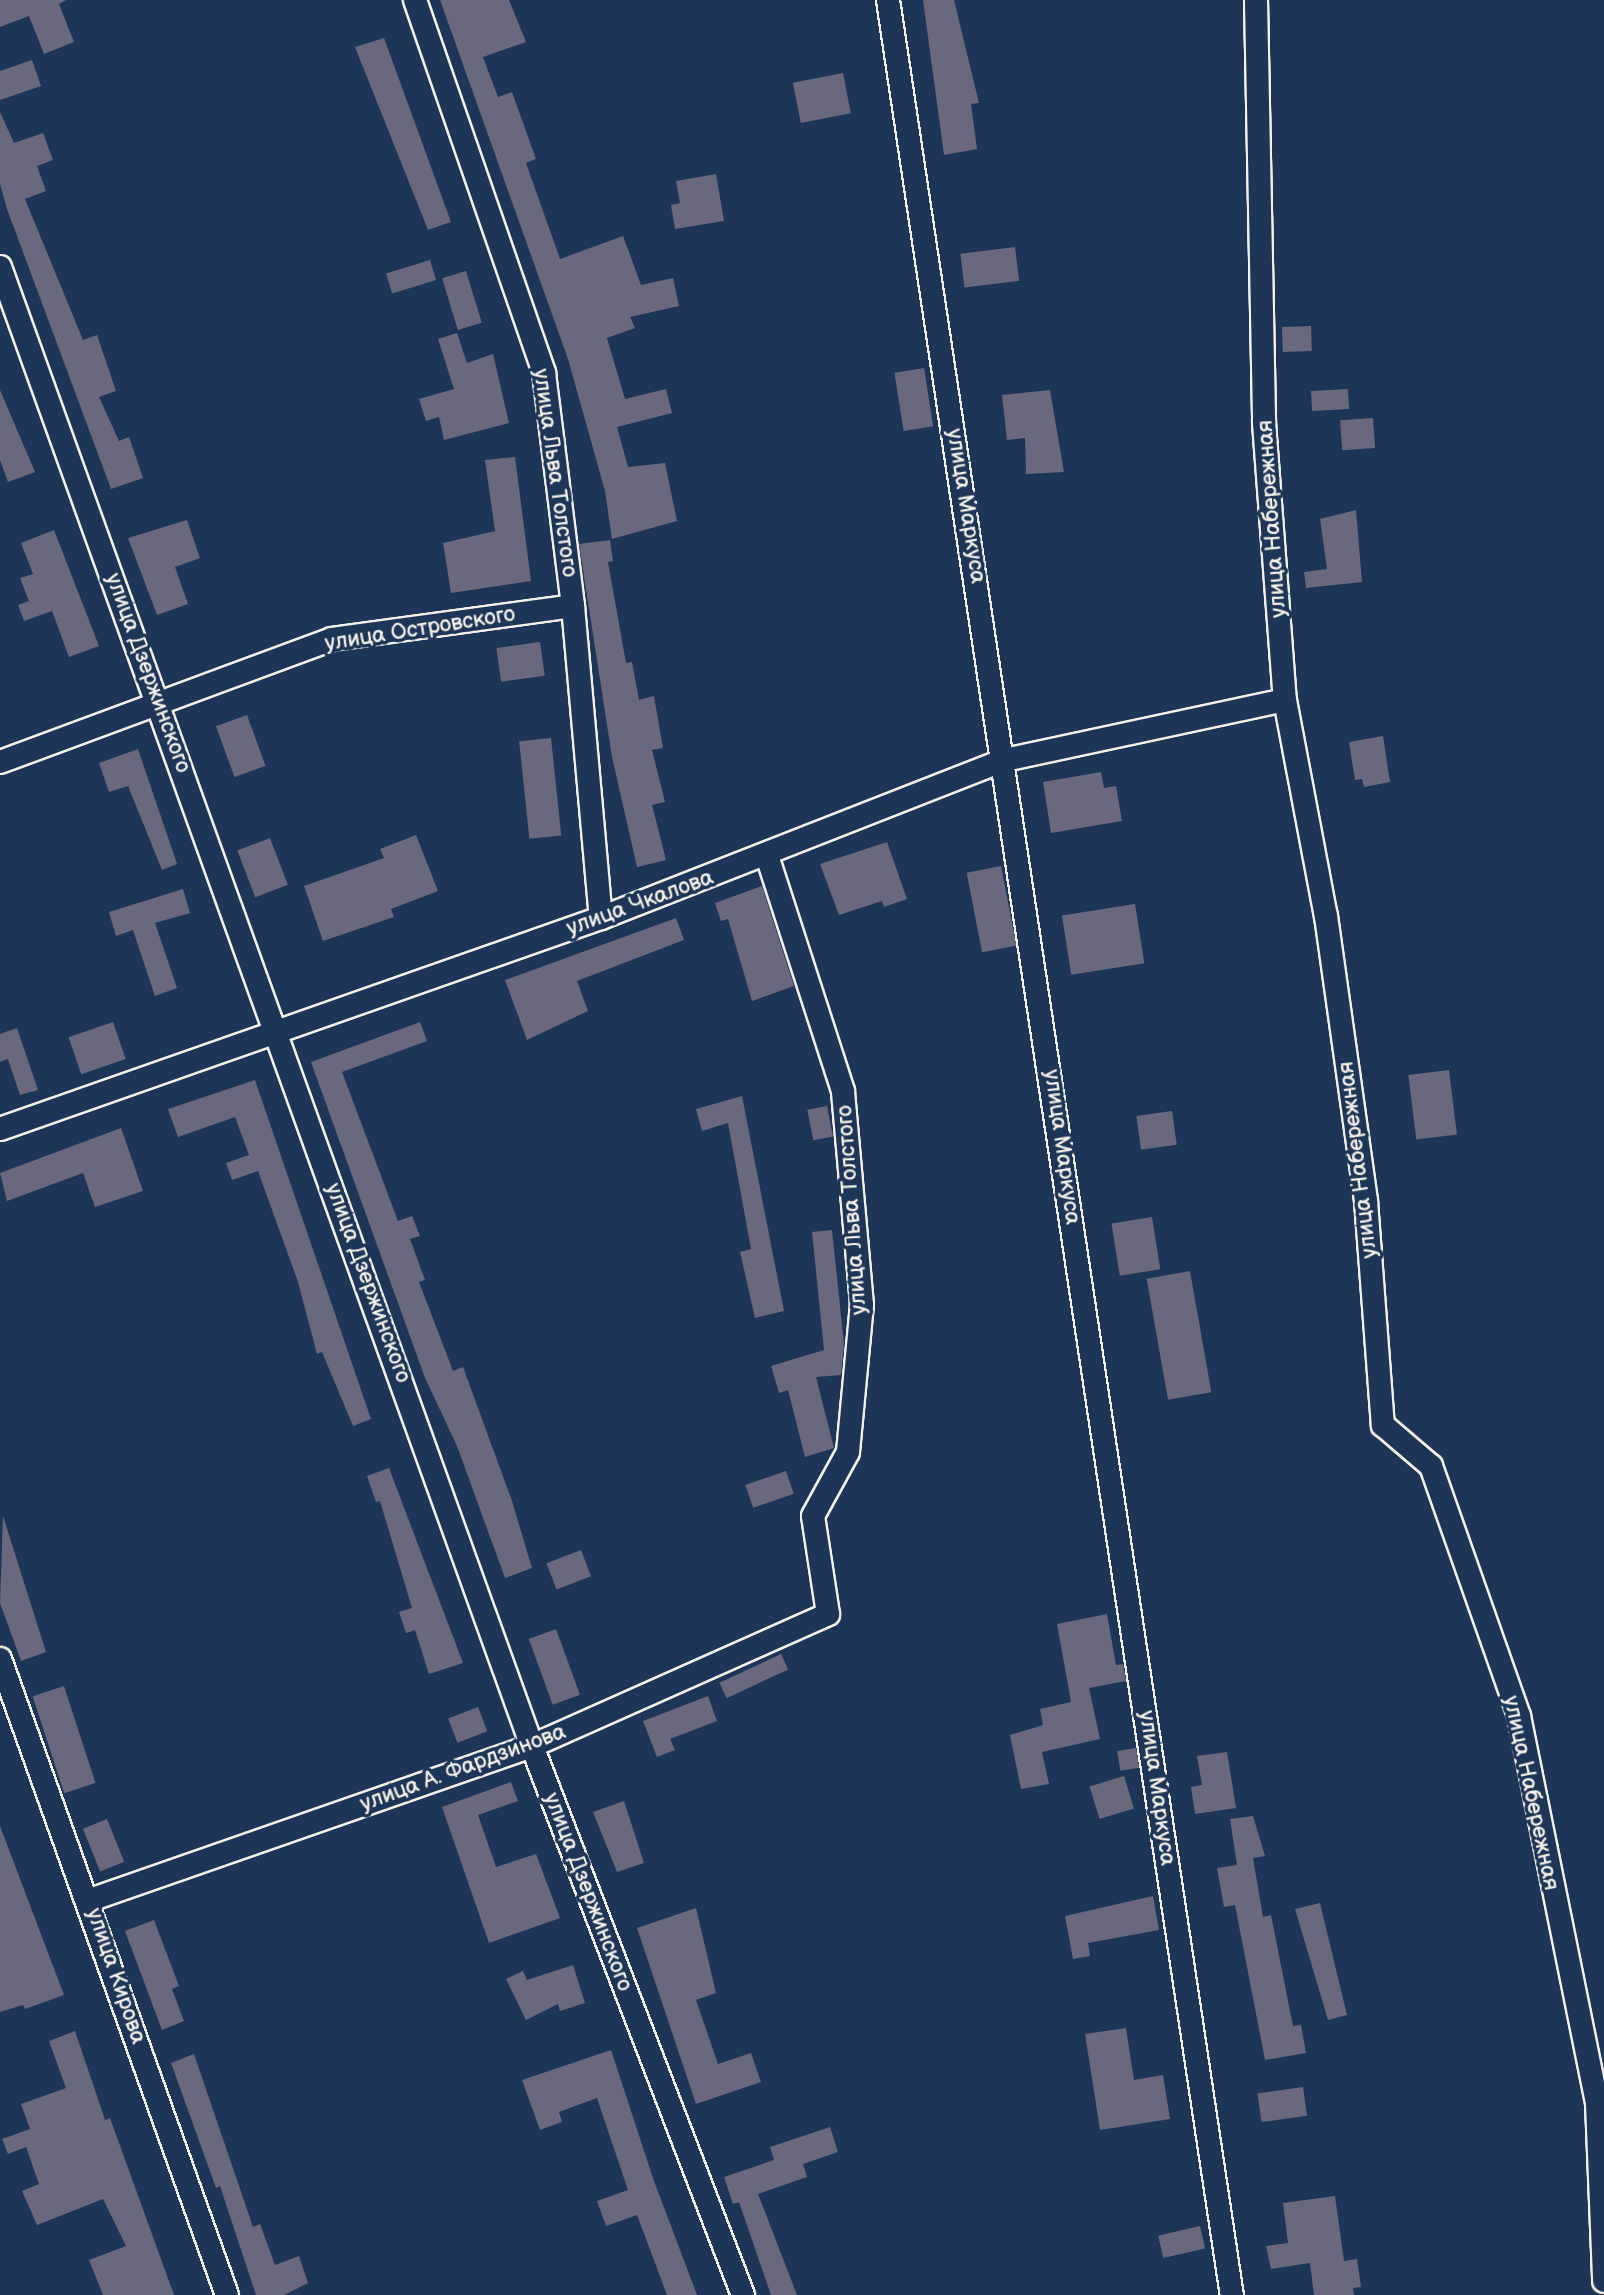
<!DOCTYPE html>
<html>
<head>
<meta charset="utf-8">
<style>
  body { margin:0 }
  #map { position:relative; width:1604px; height:2295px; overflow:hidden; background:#1d3557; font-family:"Balsamiq Sans",sans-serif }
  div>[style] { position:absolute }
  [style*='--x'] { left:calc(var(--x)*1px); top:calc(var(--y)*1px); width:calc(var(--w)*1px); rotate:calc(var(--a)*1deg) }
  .building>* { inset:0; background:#6a687c; transform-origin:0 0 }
  .roads { filter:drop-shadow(2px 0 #f4f1e8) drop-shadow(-2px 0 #f4f1e8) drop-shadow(0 2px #f4f1e8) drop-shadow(0 -2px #f4f1e8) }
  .street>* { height:22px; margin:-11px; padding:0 11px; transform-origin:11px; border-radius:11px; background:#1d3557 }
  span { translate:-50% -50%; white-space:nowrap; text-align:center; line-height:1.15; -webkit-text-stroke:7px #1d3557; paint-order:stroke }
  .street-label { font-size:22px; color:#f4f1e8 }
</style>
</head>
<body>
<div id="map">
  <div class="building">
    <i style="clip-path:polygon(0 0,66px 0,59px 4px,74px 42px,44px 54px,29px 16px,0 27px)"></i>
    <i style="clip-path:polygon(440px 0,509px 0,526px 42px,483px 57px,498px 97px,512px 92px,536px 159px,526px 163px,560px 259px,623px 236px,641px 285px,673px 278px,679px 306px,630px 317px,635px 328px,607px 338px,625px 399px,666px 389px,672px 413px,617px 427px,628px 467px,665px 463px,677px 521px,612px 539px,605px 491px,568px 359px)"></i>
    <i style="clip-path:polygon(923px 0,954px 0,979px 103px,971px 104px,977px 149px,944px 155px)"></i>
    <i style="clip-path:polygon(384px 38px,451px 222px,428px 230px,355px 47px)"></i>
    <i style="clip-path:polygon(32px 60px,41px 86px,0 100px,0 71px)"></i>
    <i style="left:843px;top:73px;width:41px;height:51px;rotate:79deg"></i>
    <i style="clip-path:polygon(0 112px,14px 143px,43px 133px,53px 160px,37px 166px,46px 191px,25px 199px,83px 340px,97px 335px,116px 391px,99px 397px,119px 441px,129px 437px,143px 478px,111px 489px,7px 209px,0 184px)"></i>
    <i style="clip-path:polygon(716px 174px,724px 221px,675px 229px,671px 205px,680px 203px,676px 181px)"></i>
    <i style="left:1015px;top:247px;width:34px;height:55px;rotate:83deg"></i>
    <i style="left:430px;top:260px;width:21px;height:46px;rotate:73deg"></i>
    <i style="left:466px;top:271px;width:54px;height:25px;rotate:73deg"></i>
    <i style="left:1311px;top:326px;width:25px;height:29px;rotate:88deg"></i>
    <i style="clip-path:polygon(457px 333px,467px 363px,493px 354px,509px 423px,444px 440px,439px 417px,426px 421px,419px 399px,454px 389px,438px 339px)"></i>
    <i style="left:924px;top:368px;width:59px;height:30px;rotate:81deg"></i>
    <i style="left:1348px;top:389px;width:20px;height:37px;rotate:87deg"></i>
    <i style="clip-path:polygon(0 390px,35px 472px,8px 482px,0 460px)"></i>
    <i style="clip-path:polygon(1050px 390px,1064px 472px,1026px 474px,1025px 438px,1007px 440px,1002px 395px)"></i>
    <i style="left:1373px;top:418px;width:30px;height:33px;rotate:86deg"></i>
    <i style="clip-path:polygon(515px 457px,531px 581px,451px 593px,443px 543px,495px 531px,485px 460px)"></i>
    <i style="clip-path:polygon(1356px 510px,1362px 582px,1306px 588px,1304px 572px,1327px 569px,1320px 519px)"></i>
    <i style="clip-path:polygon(187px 520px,200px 558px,175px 567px,188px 604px,157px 615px,128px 538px)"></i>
    <i style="clip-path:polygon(54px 530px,99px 646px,69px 657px,52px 611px,24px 621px,18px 605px,29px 601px,20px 578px,33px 574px,21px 543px)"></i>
    <i style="clip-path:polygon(610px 540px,613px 561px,608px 562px,626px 663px,632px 662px,639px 700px,654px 696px,663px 748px,652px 750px,665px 802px,652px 805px,666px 860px,637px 867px,612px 757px,579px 544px)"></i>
    <i style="left:540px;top:642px;width:34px;height:44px;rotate:82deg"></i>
    <i style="left:247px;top:715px;width:54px;height:33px;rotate:70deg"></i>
    <i style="clip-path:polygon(1383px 736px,1390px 782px,1364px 787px,1362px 779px,1355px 780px,1349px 742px)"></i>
    <i style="left:551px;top:738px;width:98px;height:32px;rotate:84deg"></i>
    <i style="clip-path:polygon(138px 749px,177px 864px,162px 870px,128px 786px,109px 792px,99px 763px)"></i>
    <i style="clip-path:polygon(1101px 772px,1104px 788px,1116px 786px,1122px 821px,1051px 833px,1043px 782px)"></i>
    <i style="clip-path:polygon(416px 835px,438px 891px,391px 909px,394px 917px,323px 941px,304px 886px,384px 858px,380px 849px)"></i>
    <i style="left:270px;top:838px;width:50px;height:35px;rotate:69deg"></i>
    <i style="clip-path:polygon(887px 842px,907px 899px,884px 907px,882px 901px,839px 915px,820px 864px)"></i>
    <i style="left:1001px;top:866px;width:81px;height:35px;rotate:79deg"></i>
    <i style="clip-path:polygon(762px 886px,794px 986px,752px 1001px,728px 919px,721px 921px,715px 903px)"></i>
    <i style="clip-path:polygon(183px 889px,190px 913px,155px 923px,177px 988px,155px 996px,133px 930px,116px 936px,109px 912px)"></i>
    <i style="left:1135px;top:904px;width:60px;height:74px;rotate:81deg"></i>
    <i style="clip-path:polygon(676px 918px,684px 940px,577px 981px,588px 1011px,527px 1040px,505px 980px)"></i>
    <i style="left:113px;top:1022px;width:39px;height:47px;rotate:71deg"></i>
    <i style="clip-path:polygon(420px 1022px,427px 1041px,342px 1072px,398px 1221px,412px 1216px,420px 1236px,410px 1239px,425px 1280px,419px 1282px,453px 1371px,463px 1367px,512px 1501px,532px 1568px,505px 1578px,457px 1446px,425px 1378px,311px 1062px)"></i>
    <i style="clip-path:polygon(17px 1028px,38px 1090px,20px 1095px,8px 1059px,0 1062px,0 1034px)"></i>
    <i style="left:1449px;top:1070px;width:65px;height:41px;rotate:83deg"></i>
    <i style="clip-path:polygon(255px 1080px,371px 1419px,353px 1426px,322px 1352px,317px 1354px,298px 1282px,258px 1171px,232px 1180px,226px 1163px,249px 1155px,235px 1117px,178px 1137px,168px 1109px)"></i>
    <i style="clip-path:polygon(742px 1096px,784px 1311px,755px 1318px,740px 1252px,751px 1249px,728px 1123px,702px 1131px,696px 1109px)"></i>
    <i style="left:827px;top:1106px;width:31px;height:20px;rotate:79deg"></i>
    <i style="left:1172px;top:1111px;width:34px;height:36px;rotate:82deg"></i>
    <i style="clip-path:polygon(121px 1128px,143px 1191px,95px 1207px,83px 1173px,7px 1201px,0 1173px)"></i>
    <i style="left:1152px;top:1217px;width:53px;height:41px;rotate:81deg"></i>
    <i style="clip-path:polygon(832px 1230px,844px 1344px,841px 1375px,816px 1377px,834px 1448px,805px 1457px,788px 1390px,779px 1393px,771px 1366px,824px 1350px,812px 1232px)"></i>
    <i style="left:1190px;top:1271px;width:123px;height:44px;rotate:80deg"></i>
    <i style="clip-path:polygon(389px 1468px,463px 1663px,429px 1674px,415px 1630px,406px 1633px,399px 1612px,412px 1608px,380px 1501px,376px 1502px,367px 1476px)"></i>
    <i style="left:786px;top:1471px;width:24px;height:43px;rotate:71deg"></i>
    <i style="clip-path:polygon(3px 1516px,46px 1652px,21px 1661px,0 1603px)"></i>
    <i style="left:581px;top:1550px;width:28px;height:37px;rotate:69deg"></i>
    <i style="clip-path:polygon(1107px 1614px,1116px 1665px,1123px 1664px,1126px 1681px,1089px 1688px,1100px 1739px,1042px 1752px,1049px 1784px,1021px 1789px,1010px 1735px,1043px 1725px,1040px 1709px,1071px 1702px,1057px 1624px)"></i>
    <i style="left:556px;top:1629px;width:70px;height:29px;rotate:70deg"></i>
    <i style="left:781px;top:1654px;width:17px;height:68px;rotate:65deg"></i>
    <i style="left:64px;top:1686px;width:102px;height:33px;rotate:72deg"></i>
    <i style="clip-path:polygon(708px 1696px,717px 1721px,670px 1739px,675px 1750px,657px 1757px,643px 1721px)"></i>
    <i style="left:478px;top:1707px;width:26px;height:32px;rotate:69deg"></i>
    <i style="left:1136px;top:1748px;width:20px;height:19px;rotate:81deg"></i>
    <i style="clip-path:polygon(1227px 1752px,1236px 1808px,1195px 1814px,1191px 1787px,1202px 1785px,1197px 1756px)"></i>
    <i style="left:1124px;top:1776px;width:34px;height:36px;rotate:73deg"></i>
    <i style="clip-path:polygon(511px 1782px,518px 1801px,478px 1815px,496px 1867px,536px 1854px,560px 1918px,489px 1943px,442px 1807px)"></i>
    <i style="clip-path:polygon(624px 1801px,644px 1863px,617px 1872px,593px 1812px)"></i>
    <i style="clip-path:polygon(1253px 1816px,1265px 1856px,1253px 1858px,1263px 1917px,1271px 1915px,1293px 2026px,1301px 2025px,1306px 2053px,1265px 2060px,1235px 1905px,1224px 1907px,1217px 1868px,1237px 1865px,1230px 1819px)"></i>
    <i style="left:107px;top:1819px;width:46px;height:26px;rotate:68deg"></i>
    <i style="clip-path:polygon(0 1826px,64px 1995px,25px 2009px,23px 2005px,0 2012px)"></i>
    <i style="clip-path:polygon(1153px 1896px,1159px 1930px,1088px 1943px,1090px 1956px,1073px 1959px,1065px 1916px)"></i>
    <i style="clip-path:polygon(1320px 1903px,1347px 2015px,1328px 2020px,1295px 1909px)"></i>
    <i style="clip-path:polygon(696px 1908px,716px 1993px,696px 2000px,718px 2064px,751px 2053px,761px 2082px,696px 2104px,637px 1928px)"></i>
    <i style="clip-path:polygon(154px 1920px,179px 1986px,172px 1989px,184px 2021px,162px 2030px,125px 1931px)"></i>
    <i style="clip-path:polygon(573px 1965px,585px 2003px,560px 2011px,558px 2004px,526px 2020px,506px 1979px,523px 1971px,527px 1980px)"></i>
    <i style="clip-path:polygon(1126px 2028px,1134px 2080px,1163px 2075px,1170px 2119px,1100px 2130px,1085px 2034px)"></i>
    <i style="clip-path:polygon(75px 2031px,105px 2120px,110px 2118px,174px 2295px,103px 2295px,89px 2260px,126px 2246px,103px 2199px,37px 2225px,22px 2191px,39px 2184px,26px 2147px,8px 2154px,2px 2139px,30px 2129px,21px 2104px,66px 2088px,49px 2041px)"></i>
    <i style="clip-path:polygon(611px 2050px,654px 2181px,697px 2295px,667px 2295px,637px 2215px,606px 2226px,597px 2201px,628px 2190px,597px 2098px,559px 2112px,562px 2122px,540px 2130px,522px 2080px)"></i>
    <i style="clip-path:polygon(194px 2054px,253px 2227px,260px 2224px,275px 2265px,299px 2256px,308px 2283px,284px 2295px,256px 2295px,220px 2186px,216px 2188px,171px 2063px)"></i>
    <i style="left:1303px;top:2087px;width:29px;height:46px;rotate:82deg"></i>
    <i style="clip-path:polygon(830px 2127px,838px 2152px,803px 2164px,807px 2177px,758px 2194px,797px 2295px,771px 2295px,739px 2202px,733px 2204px,724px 2177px,774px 2160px,770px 2147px)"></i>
    <i style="clip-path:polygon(1335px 2196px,1344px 2261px,1357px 2259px,1361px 2287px,1353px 2288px,1354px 2295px,1314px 2295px,1310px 2263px,1271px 2269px,1266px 2246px,1288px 2243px,1283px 2203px)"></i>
    <i style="left:1200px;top:2226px;width:23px;height:43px;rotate:77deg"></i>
  </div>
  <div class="roads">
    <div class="street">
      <i style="--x:415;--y:0;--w:395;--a:70.9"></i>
      <i style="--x:544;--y:373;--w:235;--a:82.9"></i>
      <i style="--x:573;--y:606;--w:313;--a:84.9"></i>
      <i style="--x:888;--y:0;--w:2321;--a:81.48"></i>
      <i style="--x:1256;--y:0;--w:423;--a:88.9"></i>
      <i style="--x:1264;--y:423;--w:278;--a:85.7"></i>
      <i style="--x:1285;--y:700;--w:220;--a:79.3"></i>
      <i style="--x:1326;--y:916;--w:288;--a:82"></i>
      <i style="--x:1366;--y:1201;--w:225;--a:85.7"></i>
      <i style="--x:1383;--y:1425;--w:63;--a:40.5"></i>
      <i style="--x:1431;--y:1466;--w:265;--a:70.6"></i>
      <i style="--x:1519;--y:1716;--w:395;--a:78.6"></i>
      <i style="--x:1597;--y:2103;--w:178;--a:87.7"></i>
      <i style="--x:0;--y:267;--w:1572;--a:70.22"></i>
      <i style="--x:532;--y:1746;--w:588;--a:68.98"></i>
      <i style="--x:0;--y:762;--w:354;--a:-20.3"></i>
      <i style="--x:332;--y:639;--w:243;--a:-7.8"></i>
      <i style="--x:0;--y:1129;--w:637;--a:-19.35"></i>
      <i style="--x:601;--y:918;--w:434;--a:-21.4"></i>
      <i style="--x:1005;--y:760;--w:286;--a:-12.1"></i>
      <i style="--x:0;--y:1659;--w:675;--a:70.36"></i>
      <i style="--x:90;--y:1900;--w:468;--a:-19.2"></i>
      <i style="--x:532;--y:1746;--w:324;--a:-24"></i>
      <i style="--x:828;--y:1614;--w:99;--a:-98.7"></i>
      <i style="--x:813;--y:1516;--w:73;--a:-61.3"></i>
      <i style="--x:848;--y:1452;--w:148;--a:-84.6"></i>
      <i style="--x:862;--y:1305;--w:215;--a:-95.1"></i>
      <i style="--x:843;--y:1091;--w:247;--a:-107.9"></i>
    </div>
  </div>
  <div class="street-label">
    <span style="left:555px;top:473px;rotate:82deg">улица Льва Толстого</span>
    <span style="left:966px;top:506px;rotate:81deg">улица Маркуса</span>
    <span style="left:1272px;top:519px;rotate:-94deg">улица Набережная</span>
    <span style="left:420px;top:629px;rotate:-9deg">улица Островского</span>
    <span style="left:148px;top:673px;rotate:70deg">улица Дзержинского</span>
    <span style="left:640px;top:903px;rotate:-20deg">улица Чкалова</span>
    <span style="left:1062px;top:1147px;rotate:82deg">улица Маркуса</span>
    <span style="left:1358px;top:1160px;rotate:-97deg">улица Набережная</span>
    <span style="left:852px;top:1210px;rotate:-94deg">улица Льва Толстого</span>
    <span style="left:368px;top:1283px;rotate:70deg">улица Дзержинского</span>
    <span style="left:463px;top:1768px;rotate:-20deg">улица А. Фардзинова</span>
    <span style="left:1157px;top:1788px;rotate:82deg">улица Маркуса</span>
    <span style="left:1531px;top:1793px;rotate:78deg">улица Набережная</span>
    <span style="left:588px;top:1892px;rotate:69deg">улица Дзержинского</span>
    <span style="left:116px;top:1976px;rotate:71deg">улица Кирова</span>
  </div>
</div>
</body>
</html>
